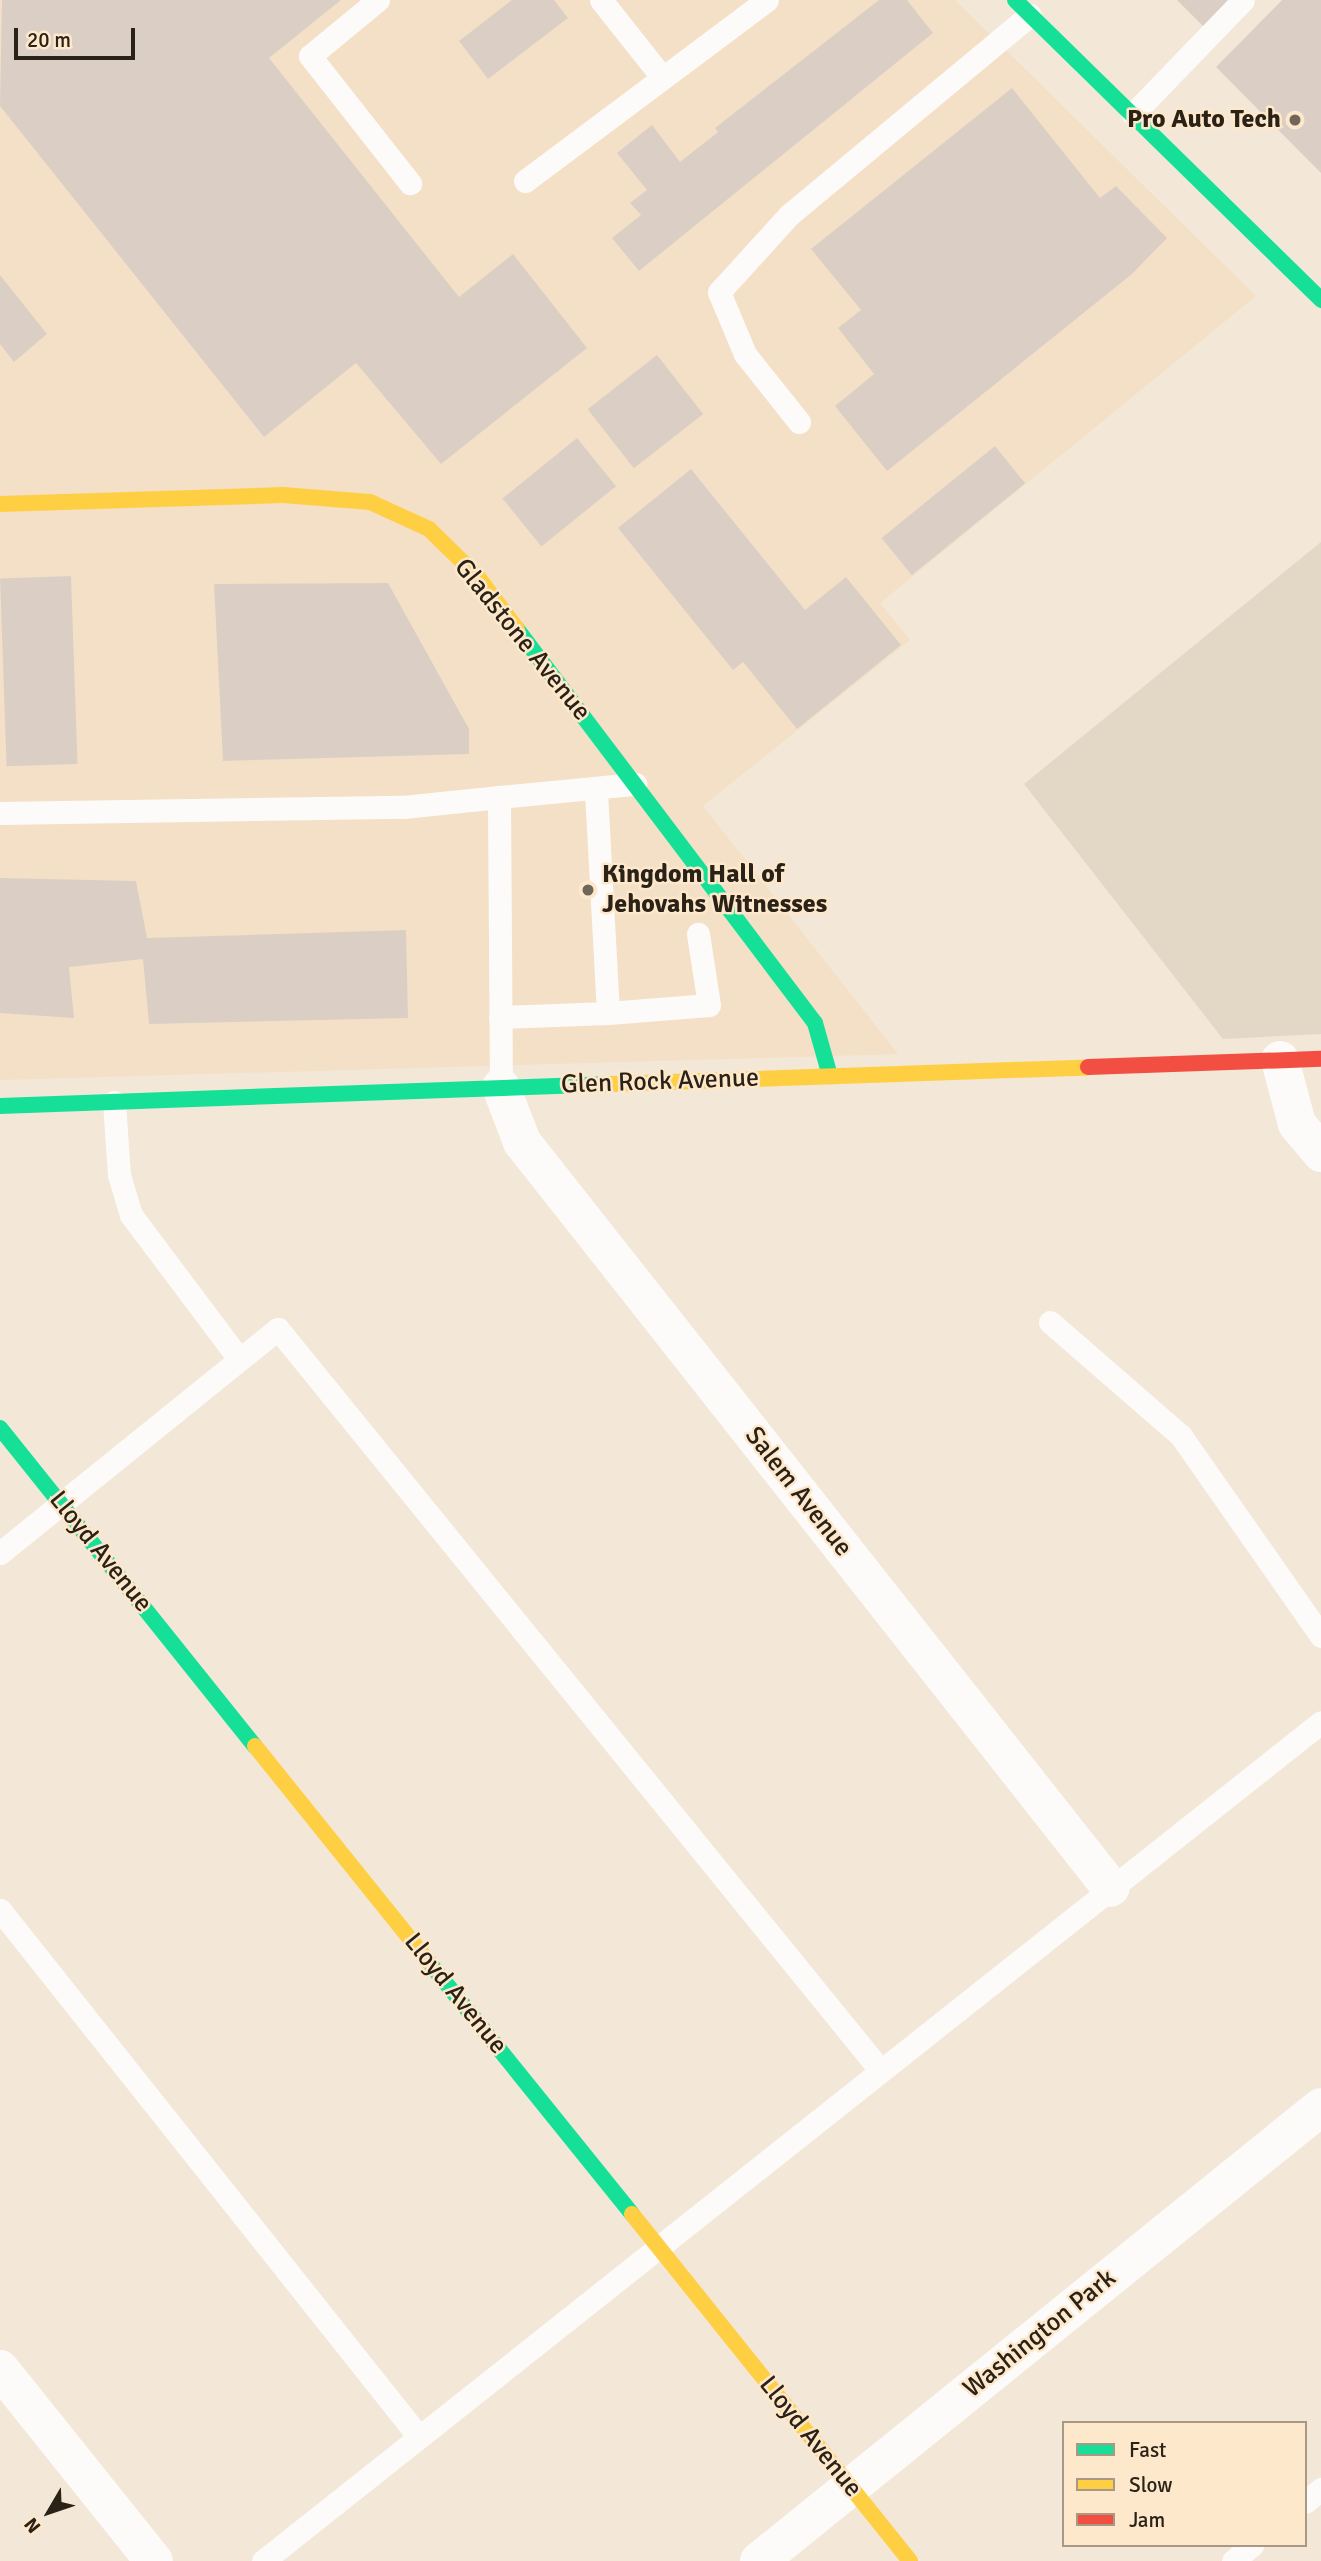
<!DOCTYPE html>
<html>
<head>
<meta charset="utf-8">
<style>
  body { margin:0 }
  #map { position:relative; width:1321px; height:2561px; overflow:hidden; background:#f3e7d7; font-family:Signika,sans-serif }
  div>[style] { position:absolute }
  [style*='--x'] { left:calc(var(--x)*1px); top:calc(var(--y)*1px); width:calc(var(--w)*1px); rotate:calc(var(--a)*1deg) }
  .commercial>* { inset:0; background:#e3d8c6 }
  .built>* { inset:0; background:#f4e0c6 }
  .building>* { inset:0; background:#dbcfc5; transform-origin:0 0 }
  .lane>* { height:23px; margin:-11.5px; padding:0 11.5px; transform-origin:11.5px; border-radius:11.5px; background:#fdfbf9 }
  .street>* { height:38px; margin:-19px; padding:0 19px; transform-origin:19px; border-radius:19px; background:#fdfbf9 }
  .fast>* { height:16px; margin:-8px; padding:0 8px; transform-origin:8px; border-radius:8px; background:#16e098 }
  .slow>* { height:16px; margin:-8px; padding:0 8px; transform-origin:8px; border-radius:8px; background:#ffcf43 }
  .jam>* { height:16px; margin:-8px; padding:0 8px; transform-origin:8px; border-radius:8px; background:#f24e42 }
  .dots>* { width:19px; height:19px; translate:-50% -50%; box-sizing:border-box; border:4px solid #fee8cc; border-radius:50% }
  span { translate:-50% -50%; white-space:nowrap; text-align:center; line-height:1.15; -webkit-text-stroke:5px #fee8cc; paint-order:stroke }
  .poi-label { font-size:26px; color:#2a2117; font-weight:700 }
  .right { translate:-100% -50%; text-align:right }
  .left { translate:0 -50%; text-align:left }
  .street-label { font-size:26px; color:#2a2117 }
  .legend { position:absolute; left:1062px; top:2421px; width:245px; height:126px; box-sizing:border-box; background:#fee8cc; border:2px solid #a99884; margin:0; padding:9px 12px; list-style:none; font-size:21px; color:#2a2117 }
  .legend li { display:flex; align-items:center; gap:14px; height:35px }
  .legend b { width:35px; border:2px solid #a99884 }
  .north { position:absolute; left:14px; top:2477px; width:70px; height:70px; -webkit-text-stroke:5px #fee8cc; paint-order:stroke; rotate:231deg; font-size:19px; font-weight:700; line-height:28px; text-align:center; color:#2a2117 }
  .north::after { content:''; display:block; margin:auto; width:24px; height:32px; background:#2a2117; clip-path:polygon(50% 0,100% 100%,50% 72%,0 100%) }
  .scale { position:absolute; left:14px; top:28px; width:121px; height:32px; box-sizing:border-box; border:4px solid #2a2117; border-top:0; padding-left:9px; font-size:21px; line-height:24px; white-space:nowrap; color:#2a2117; -webkit-text-stroke:5px #fee8cc; paint-order:stroke }
</style>
</head>
<body>
<div id="map">
  <div class="commercial">
    <i style="clip-path:polygon(1321px 542px,1321px 1034px,1223px 1039px,1024px 784px)"></i>
  </div>
  <div class="built">
    <i style="clip-path:polygon(0 0,955px 0,1256px 296px,880px 603px,910px 640px,703px 806px,898px 1054px,0 1080px)"></i>
  </div>
  <div class="building">
    <i style="clip-path:polygon(2px 0,341px 0,269px 58px,459px 297px,513px 254px,587px 348px,441px 464px,356px 363px,264px 437px,0 106px)"></i>
    <i style="clip-path:polygon(512px 0,554px 0,568px 18px,488px 79px,459px 41px)"></i>
    <i style="clip-path:polygon(879px 0,907px 0,933px 33px,639px 271px,612px 238px,641px 215px,630px 203px,647px 190px,617px 153px,652px 125px,680px 162px,718px 132px,715px 128px)"></i>
    <i style="clip-path:polygon(1177px 0,1233px 0,1205px 28px)"></i>
    <i style="clip-path:polygon(1282px 0,1321px 0,1321px 173px,1216px 67px)"></i>
    <i style="clip-path:polygon(1012px 88px,1100px 198px,1116px 186px,1167px 238px,1132px 274px,887px 471px,835px 406px,874px 374px,838px 328px,861px 310px,811px 249px)"></i>
    <i style="clip-path:polygon(0 275px,47px 334px,14px 362px,0 344px)"></i>
    <i style="left:657px;top:355px;width:75px;height:88px;rotate:52deg"></i>
    <i style="left:577px;top:438px;width:62px;height:96px;rotate:51deg"></i>
    <i style="left:995px;top:446px;width:48px;height:146px;rotate:51deg"></i>
    <i style="clip-path:polygon(691px 469px,805px 610px,846px 577px,901px 645px,797px 729px,743px 662px,733px 670px,618px 528px)"></i>
    <i style="left:71px;top:576px;width:188px;height:71px;rotate:88deg"></i>
    <i style="clip-path:polygon(388px 583px,469px 729px,469px 754px,223px 761px,214px 584px)"></i>
    <i style="clip-path:polygon(0 878px,136px 881px,147px 938px,406px 930px,408px 1018px,149px 1024px,143px 959px,69px 967px,74px 1018px,0 1013px)"></i>
  </div>
  <div class="lane">
    <i style="--x:378;--y:0;--w:88;--a:140.5"></i>
    <i style="--x:310;--y:56;--w:162;--a:51.8"></i>
    <i style="--x:601;--y:0;--w:98;--a:51.6"></i>
    <i style="--x:1133;--y:114;--w:158;--a:-46"></i>
    <i style="--x:525;--y:181;--w:302;--a:-36.8"></i>
    <i style="--x:799;--y:422;--w:87;--a:-128.5"></i>
    <i style="--x:745;--y:354;--w:67;--a:-112.8"></i>
    <i style="--x:719;--y:292;--w:104;--a:-47.7"></i>
    <i style="--x:789;--y:215;--w:313;--a:-39.7"></i>
    <i style="--x:0;--y:813;--w:403;--a:-0.9"></i>
    <i style="--x:403;--y:807;--w:97;--a:-5.9"></i>
    <i style="--x:608;--y:1013;--w:101;--a:-4.5"></i>
    <i style="--x:709;--y:1005;--w:72;--a:-98.8"></i>
    <i style="--x:500;--y:1017;--w:108;--a:-2.1"></i>
    <i style="--x:608;--y:1013;--w:225;--a:-93.1"></i>
    <i style="--x:501;--y:1087;--w:290;--a:-90.4"></i>
    <i style="--x:499;--y:797;--w:137;--a:-5.5"></i>
    <i style="--x:114;--y:1102;--w:73;--a:86.1"></i>
    <i style="--x:119;--y:1175;--w:42;--a:73.3"></i>
    <i style="--x:131;--y:1215;--w:180;--a:53.1"></i>
    <i style="--x:1050;--y:1322;--w:174;--a:41"></i>
    <i style="--x:1181;--y:1436;--w:244;--a:55"></i>
    <i style="--x:0;--y:1553;--w:357;--a:-38.9"></i>
    <i style="--x:278;--y:1329;--w:956;--a:50.9"></i>
    <i style="--x:0;--y:1910;--w:673;--a:51.51"></i>
    <i style="--x:1305;--y:2502;--w:21;--a:-39"></i>
    <i style="--x:263;--y:2561;--w:1350;--a:-38.41"></i>
    <i style="--x:1233;--y:2561;--w:25;--a:-40"></i>
  </div>
  <div class="street">
    <i style="--x:1280;--y:1060;--w:66;--a:75.1"></i>
    <i style="--x:1297;--y:1124;--w:38;--a:50"></i>
    <i style="--x:501;--y:1087;--w:59;--a:69.1"></i>
    <i style="--x:522;--y:1142;--w:950;--a:51.71"></i>
    <i style="--x:0;--y:2369;--w:246;--a:51.3"></i>
    <i style="--x:759;--y:2561;--w:722;--a:-38.93"></i>
  </div>
  <div class="fast">
    <i style="--x:1015;--y:0;--w:429;--a:44.4"></i>
    <i style="--x:517;--y:629;--w:494;--a:52.9"></i>
    <i style="--x:815;--y:1023;--w:55;--a:74.2"></i>
    <i style="--x:0;--y:1106;--w:612;--a:-2.06"></i>
    <i style="--x:0;--y:1428;--w:408;--a:51.3"></i>
    <i style="--x:428;--y:1961;--w:325;--a:51.1"></i>
  </div>
  <div class="slow">
    <i style="--x:0;--y:504;--w:283;--a:-1.8"></i>
    <i style="--x:283;--y:495;--w:87;--a:4.6"></i>
    <i style="--x:370;--y:502;--w:65;--a:24.6"></i>
    <i style="--x:429;--y:529;--w:69;--a:44.4"></i>
    <i style="--x:478;--y:577;--w:65;--a:53.1"></i>
    <i style="--x:612;--y:1084;--w:476;--a:-2"></i>
    <i style="--x:255;--y:1746;--w:276;--a:51.2"></i>
    <i style="--x:632;--y:2214;--w:445;--a:51.3"></i>
  </div>
  <div class="jam">
    <i style="--x:1088;--y:1067;--w:233;--a:-2"></i>
  </div>
  <div class="dots">
    <i style="left:1295px;top:120px;background:#70665a"></i>
    <i style="left:588px;top:890px;background:#70665a"></i>
  </div>
  <div class="poi-label">
    <span class="right" style="left:1281px;top:120px">Pro Auto Tech</span>
    <span class="left" style="left:602px;top:890px">Kingdom Hall of<br>Jehovahs Witnesses</span>
  </div>
  <div class="street-label">
    <span style="left:522px;top:640px;rotate:51deg">Gladstone Avenue</span>
    <span style="left:660px;top:1082px;rotate:-2deg">Glen Rock Avenue</span>
    <span style="left:798px;top:1492px;rotate:52deg">Salem Avenue</span>
    <span style="left:100px;top:1552px;rotate:51deg">Lloyd Avenue</span>
    <span style="left:455px;top:1994px;rotate:51deg">Lloyd Avenue</span>
    <span style="left:1040px;top:2334px;rotate:-39deg">Washington Park</span>
    <span style="left:810px;top:2437px;rotate:51deg">Lloyd Avenue</span>
  </div>
  <ul class="legend">
  <li><b style="height:9px;background:#16e098"></b>Fast</li>
  <li><b style="height:9px;background:#ffcf43"></b>Slow</li>
  <li><b style="height:9px;background:#f24e42"></b>Jam</li>
  </ul>
  <div class="north">N</div>
  <div class="scale">20 m</div>
</div>
</body>
</html>
